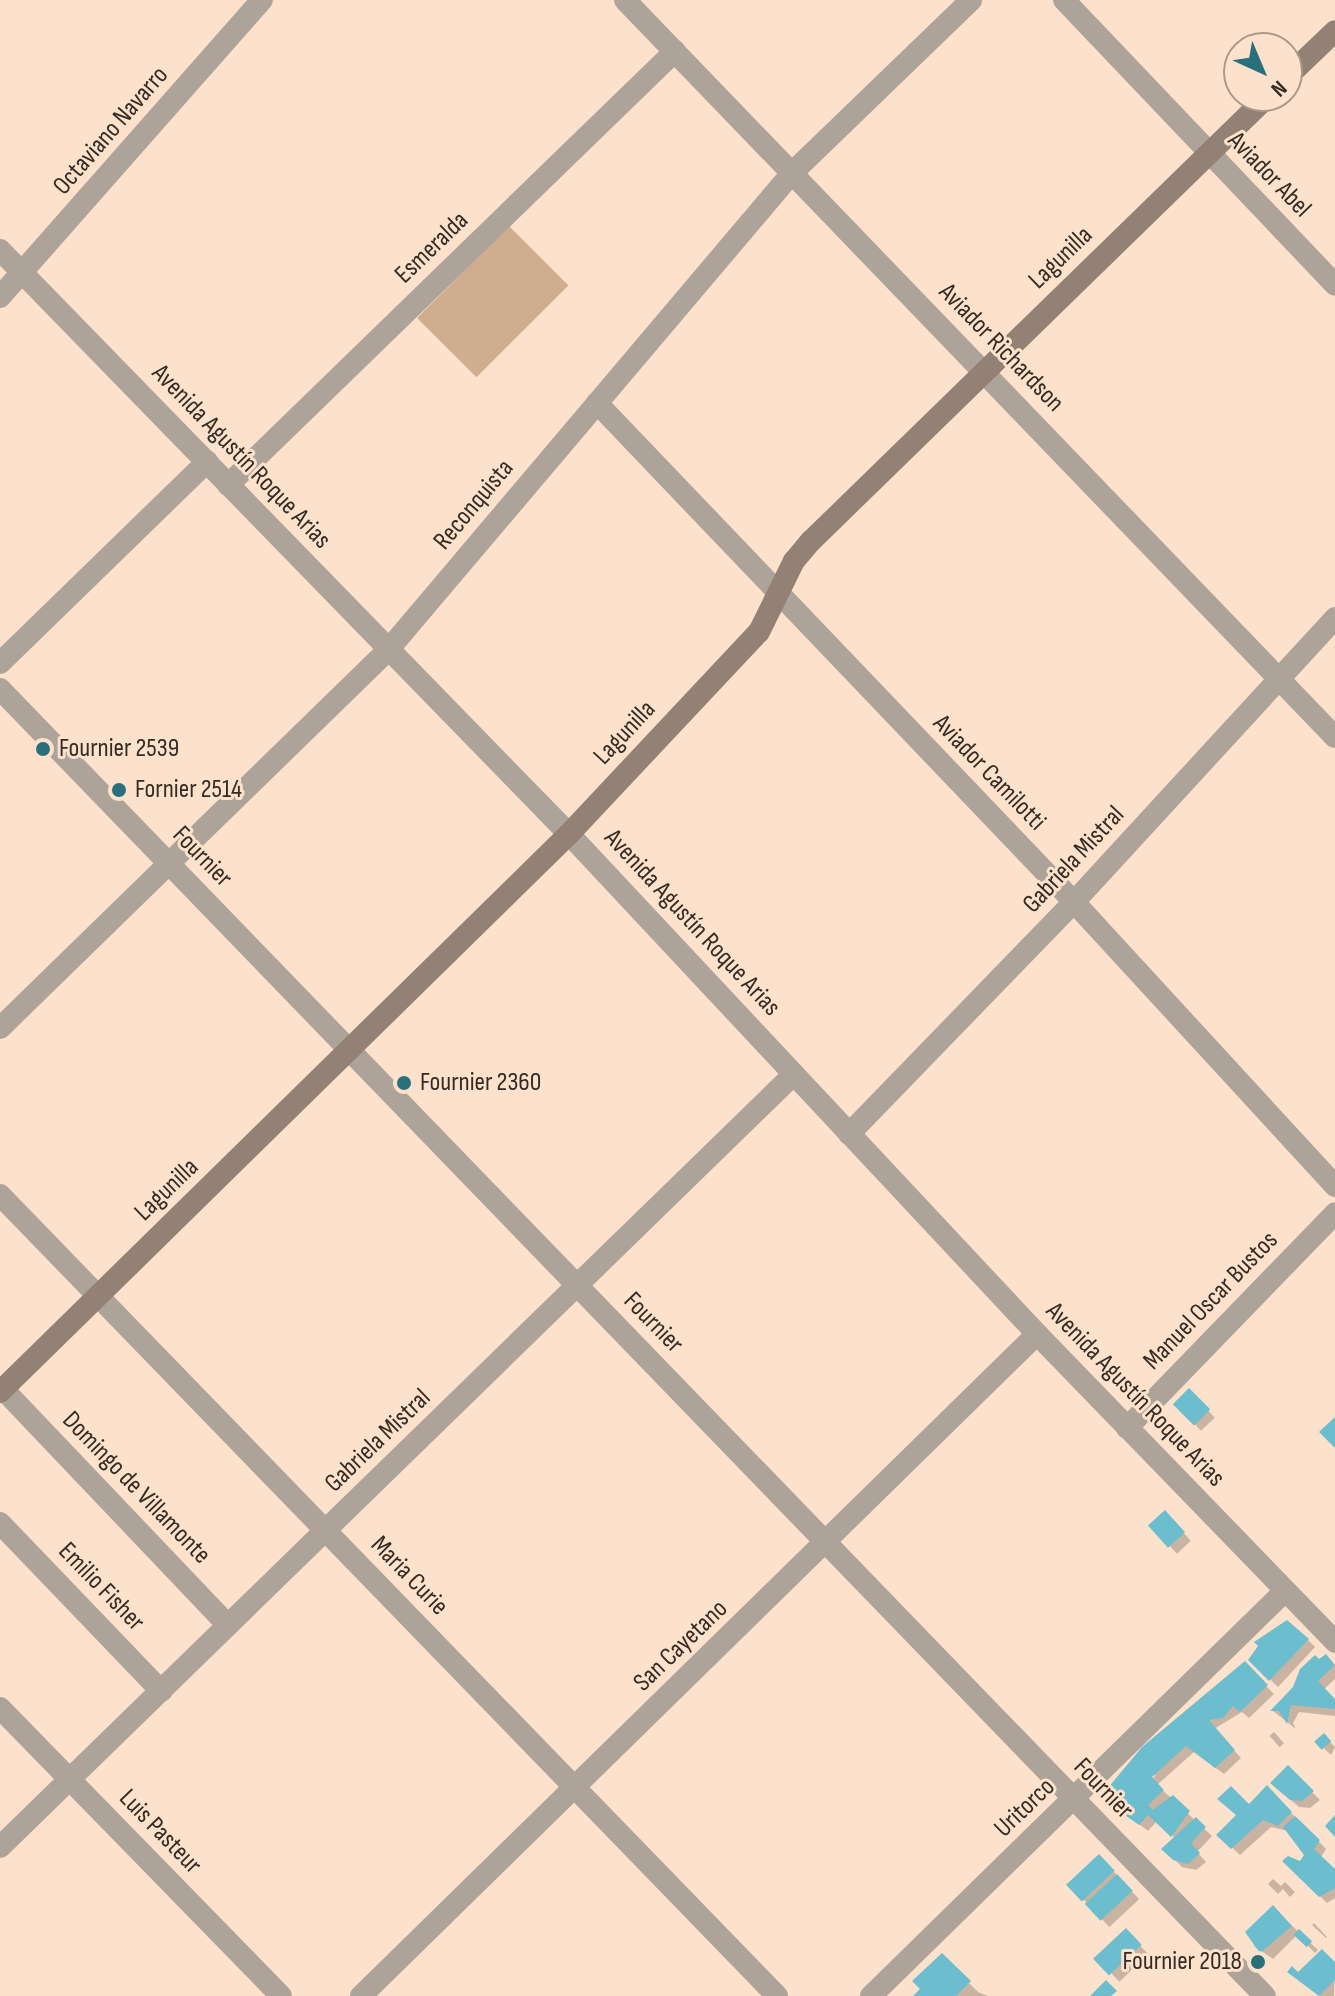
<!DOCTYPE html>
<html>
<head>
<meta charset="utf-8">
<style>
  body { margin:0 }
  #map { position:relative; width:1335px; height:1996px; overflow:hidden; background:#fce2cc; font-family:"Sofia Sans Condensed",sans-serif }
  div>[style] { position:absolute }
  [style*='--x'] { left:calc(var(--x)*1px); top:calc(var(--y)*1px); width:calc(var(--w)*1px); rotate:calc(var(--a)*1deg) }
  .green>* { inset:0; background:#d1ad8f; transform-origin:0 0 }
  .shadow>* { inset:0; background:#0003; transform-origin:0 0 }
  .building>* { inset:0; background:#6cbdcd; transform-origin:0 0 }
  .minor>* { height:22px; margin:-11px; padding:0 11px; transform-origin:11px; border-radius:11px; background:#aea399 }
  .secondary>* { height:22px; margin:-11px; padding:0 11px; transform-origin:11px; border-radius:11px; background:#928174 }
  .dots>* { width:22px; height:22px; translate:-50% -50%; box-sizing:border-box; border:4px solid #fce2cc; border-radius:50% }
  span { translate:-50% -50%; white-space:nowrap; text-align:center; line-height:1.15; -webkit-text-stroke:6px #fce2cc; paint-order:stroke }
  .street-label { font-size:26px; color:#352b23 }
  .poi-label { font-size:26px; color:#352b23 }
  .left { translate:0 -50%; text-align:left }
  .right { translate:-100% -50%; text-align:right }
  .north { position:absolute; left:1223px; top:32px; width:80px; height:80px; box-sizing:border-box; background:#fce2cc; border:2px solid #ac9988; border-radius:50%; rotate:136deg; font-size:22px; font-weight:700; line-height:32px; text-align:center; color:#352b23 }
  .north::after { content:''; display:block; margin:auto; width:28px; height:36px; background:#29707c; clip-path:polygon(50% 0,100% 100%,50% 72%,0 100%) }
</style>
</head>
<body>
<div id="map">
  <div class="green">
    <i style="left:509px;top:226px;width:84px;height:130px;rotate:45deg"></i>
  </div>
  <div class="shadow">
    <i style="left:1189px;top:1390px;width:38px;height:19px;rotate:47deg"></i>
    <i style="left:1165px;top:1513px;width:38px;height:19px;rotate:47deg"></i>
    <i style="clip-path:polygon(1308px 1640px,1315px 1647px,1278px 1687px,1250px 1659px,1261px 1646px)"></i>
    <i style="clip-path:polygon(1325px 1657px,1335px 1666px,1335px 1679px,1324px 1689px,1335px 1701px,1335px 1716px,1299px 1712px,1293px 1723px,1296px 1729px,1273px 1711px)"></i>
    <i style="clip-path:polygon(evenodd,1245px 1664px,1274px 1694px,1249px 1718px,1242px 1712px,1214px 1729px,1241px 1758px,1224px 1774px,1194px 1752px,1157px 1785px,1212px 1836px,1197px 1852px,1206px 1862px,1196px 1870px,1182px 1867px,1164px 1849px,1175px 1838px,1157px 1821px,1148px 1831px,1108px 1801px,1245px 1664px,1156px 1775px,1130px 1801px,1140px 1780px,1156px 1775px)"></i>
    <i style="left:1274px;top:1732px;width:15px;height:6px;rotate:48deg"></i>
    <i style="clip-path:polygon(1324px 1736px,1335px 1747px,1331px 1755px,1317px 1742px)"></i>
    <i style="clip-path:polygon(1288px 1768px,1320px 1800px,1310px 1808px,1299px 1807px,1279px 1790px)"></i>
    <i style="clip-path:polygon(1267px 1788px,1326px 1849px,1321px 1857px,1335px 1869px,1335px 1898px,1327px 1903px,1285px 1862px,1300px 1863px,1307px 1855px,1288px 1831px,1271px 1827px,1240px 1855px,1219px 1835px)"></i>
    <i style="left:1099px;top:1856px;width:59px;height:41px;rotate:47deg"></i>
    <i style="clip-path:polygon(1273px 1879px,1281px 1886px,1285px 1882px,1295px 1892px,1290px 1897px,1283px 1889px,1278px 1894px,1268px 1884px)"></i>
    <i style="clip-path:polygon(1273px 1908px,1318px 1950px,1315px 1953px,1297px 1935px,1273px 1959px,1255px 1947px,1248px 1933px)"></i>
    <i style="clip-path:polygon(1314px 1923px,1327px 1937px,1326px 1938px,1312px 1925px)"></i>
    <i style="left:1126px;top:1931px;width:32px;height:40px;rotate:46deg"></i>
    <i style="clip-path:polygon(942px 1956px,978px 1992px,988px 1996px,915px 1996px)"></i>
    <i style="clip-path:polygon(1335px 1967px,1334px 1996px,1320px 1996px,1297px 1979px,1298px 1975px)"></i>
  </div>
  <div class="building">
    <i style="left:1189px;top:1388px;width:30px;height:23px;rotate:45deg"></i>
    <i style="clip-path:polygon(1335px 1417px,1335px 1448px,1319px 1432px)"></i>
    <i style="left:1165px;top:1510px;width:30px;height:23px;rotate:48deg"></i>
    <i style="clip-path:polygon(1287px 1620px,1309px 1639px,1269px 1681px,1248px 1660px,1258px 1646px,1254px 1642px)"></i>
    <i style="clip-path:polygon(1326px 1654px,1335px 1665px,1318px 1681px,1335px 1699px,1335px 1709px,1291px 1705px,1287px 1724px,1279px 1711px,1270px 1711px,1293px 1687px,1300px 1669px,1315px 1655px,1319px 1659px)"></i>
    <i style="clip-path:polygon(1245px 1661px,1268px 1685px,1240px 1712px,1233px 1706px,1223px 1718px,1209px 1720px,1235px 1750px,1215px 1768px,1186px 1746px,1152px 1777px,1164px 1790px,1148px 1805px,1153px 1810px,1173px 1795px,1190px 1811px,1171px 1837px,1148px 1815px,1139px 1825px,1106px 1802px,1107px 1789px,1142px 1747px)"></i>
    <i style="left:1324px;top:1733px;width:11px;height:13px;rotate:49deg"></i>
    <i style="clip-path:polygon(1288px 1765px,1314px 1791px,1302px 1801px,1290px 1800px,1270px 1783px)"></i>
    <i style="clip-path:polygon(1267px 1785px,1292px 1812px,1278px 1826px,1263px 1820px,1231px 1849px,1216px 1835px,1236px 1815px,1217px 1799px,1231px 1786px,1249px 1804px)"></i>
    <i style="clip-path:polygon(1335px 1815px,1335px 1837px,1325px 1826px)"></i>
    <i style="clip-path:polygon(1295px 1816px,1320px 1840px,1314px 1849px,1335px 1869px,1335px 1888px,1319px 1897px,1282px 1861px,1288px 1856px,1300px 1861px,1304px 1855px,1283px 1827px)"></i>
    <i style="clip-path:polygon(1196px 1817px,1206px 1827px,1191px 1843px,1200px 1853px,1188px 1864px,1173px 1860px,1161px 1849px)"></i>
    <i style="left:1099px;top:1854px;width:23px;height:45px;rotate:47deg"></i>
    <i style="left:1117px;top:1874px;width:23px;height:44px;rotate:47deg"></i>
    <i style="clip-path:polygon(1273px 1905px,1292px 1926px,1260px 1953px,1245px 1932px)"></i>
    <i style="left:1126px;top:1928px;width:23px;height:45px;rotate:47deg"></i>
    <i style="left:1299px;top:1929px;width:18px;height:8px;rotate:43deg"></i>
    <i style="clip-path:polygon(1322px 1949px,1335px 1962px,1335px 1980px,1319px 1996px,1287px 1972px,1292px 1966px,1298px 1972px)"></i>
    <i style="clip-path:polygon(942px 1953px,971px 1981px,956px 1996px,913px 1996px,920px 1989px,912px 1981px)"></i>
    <i style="clip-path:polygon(1106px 1980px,1117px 1991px,1111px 1996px,1090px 1996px)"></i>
  </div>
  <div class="minor">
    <i style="--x:625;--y:0;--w:1023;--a:46.07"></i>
    <i style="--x:1064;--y:0;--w:393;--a:46.4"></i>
    <i style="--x:0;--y:250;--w:815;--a:45.75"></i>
    <i style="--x:569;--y:834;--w:685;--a:46.89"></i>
    <i style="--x:1037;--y:1334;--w:429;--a:45.9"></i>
    <i style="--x:0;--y:297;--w:396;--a:-48.6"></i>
    <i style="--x:597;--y:403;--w:690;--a:46.29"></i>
    <i style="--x:1074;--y:902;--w:386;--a:47.4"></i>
    <i style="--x:228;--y:485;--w:623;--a:-44.15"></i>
    <i style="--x:0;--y:663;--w:289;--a:-44.2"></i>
    <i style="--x:0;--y:689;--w:1819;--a:45.94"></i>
    <i style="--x:0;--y:1028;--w:543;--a:-44.25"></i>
    <i style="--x:389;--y:649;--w:624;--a:-49.75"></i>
    <i style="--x:792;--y:173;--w:249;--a:-44"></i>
    <i style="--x:849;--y:1134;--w:323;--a:-45.9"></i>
    <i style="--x:1074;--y:902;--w:386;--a:-47.4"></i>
    <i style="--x:0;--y:1195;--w:1116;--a:45.87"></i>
    <i style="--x:3;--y:1389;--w:326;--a:46.4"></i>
    <i style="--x:1127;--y:1428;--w:299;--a:-45.9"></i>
    <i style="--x:0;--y:1523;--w:233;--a:46.2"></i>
    <i style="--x:0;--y:1708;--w:402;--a:45.7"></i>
    <i style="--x:0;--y:1847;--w:1108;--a:-44.23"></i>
    <i style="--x:361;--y:1996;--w:946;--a:-44.4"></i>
    <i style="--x:871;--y:1996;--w:579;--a:-44.37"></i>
  </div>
  <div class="secondary">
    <i style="--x:1287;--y:77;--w:66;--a:-43.8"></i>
    <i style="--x:0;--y:1392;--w:797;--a:-44.44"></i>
    <i style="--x:569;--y:834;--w:277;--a:-46.8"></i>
    <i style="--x:759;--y:632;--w:79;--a:-63.8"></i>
    <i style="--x:794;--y:561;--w:26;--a:-50"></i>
    <i style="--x:811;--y:541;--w:638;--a:-44.24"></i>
  </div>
  <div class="dots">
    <i style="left:43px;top:749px;background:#29707c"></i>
    <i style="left:119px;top:790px;background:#29707c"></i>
    <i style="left:404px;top:1083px;background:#29707c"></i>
    <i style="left:1258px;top:1962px;background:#29707c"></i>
  </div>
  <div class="street-label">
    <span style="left:111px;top:131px;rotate:-49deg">Octaviano Navarro</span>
    <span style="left:1269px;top:175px;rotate:46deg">Aviador Abel</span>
    <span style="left:432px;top:248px;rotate:-44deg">Esmeralda</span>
    <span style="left:1061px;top:258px;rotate:-44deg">Lagunilla</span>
    <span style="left:1001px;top:348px;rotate:46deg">Aviador Richardson</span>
    <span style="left:241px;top:457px;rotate:46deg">Avenida Agustín Roque Arias</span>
    <span style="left:474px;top:505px;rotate:-50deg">Reconquista</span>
    <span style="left:625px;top:733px;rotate:-47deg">Lagunilla</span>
    <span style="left:989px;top:773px;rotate:46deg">Aviador Camilotti</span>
    <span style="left:202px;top:857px;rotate:46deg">Fournier</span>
    <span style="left:1074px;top:860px;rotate:-47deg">Gabriela Mistral</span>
    <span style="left:692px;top:923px;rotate:47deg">Avenida Agustín Roque Arias</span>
    <span style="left:167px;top:1190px;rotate:-44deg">Lagunilla</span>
    <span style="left:1211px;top:1301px;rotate:-46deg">Manuel Oscar Bustos</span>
    <span style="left:653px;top:1323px;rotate:46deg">Fournier</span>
    <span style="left:1135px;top:1395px;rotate:46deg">Avenida Agustín Roque Arias</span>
    <span style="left:378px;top:1441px;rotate:-44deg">Gabriela Mistral</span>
    <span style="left:136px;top:1488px;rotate:46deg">Domingo de Villamonte</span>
    <span style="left:409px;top:1576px;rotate:46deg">Maria Curie</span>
    <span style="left:101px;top:1587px;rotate:46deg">Emilio Fisher</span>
    <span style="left:681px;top:1646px;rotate:-44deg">San Cayetano</span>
    <span style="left:1103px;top:1789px;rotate:46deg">Fournier</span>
    <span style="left:1025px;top:1808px;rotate:-44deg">Uritorco</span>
    <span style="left:160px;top:1832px;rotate:46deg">Luis Pasteur</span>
  </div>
  <div class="poi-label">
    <span class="left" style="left:59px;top:749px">Fournier 2539</span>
    <span class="left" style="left:135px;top:790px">Fornier 2514</span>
    <span class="left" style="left:420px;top:1083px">Fournier 2360</span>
    <span class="right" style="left:1242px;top:1962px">Fournier 2018</span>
  </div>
  <div class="north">N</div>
</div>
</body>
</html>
